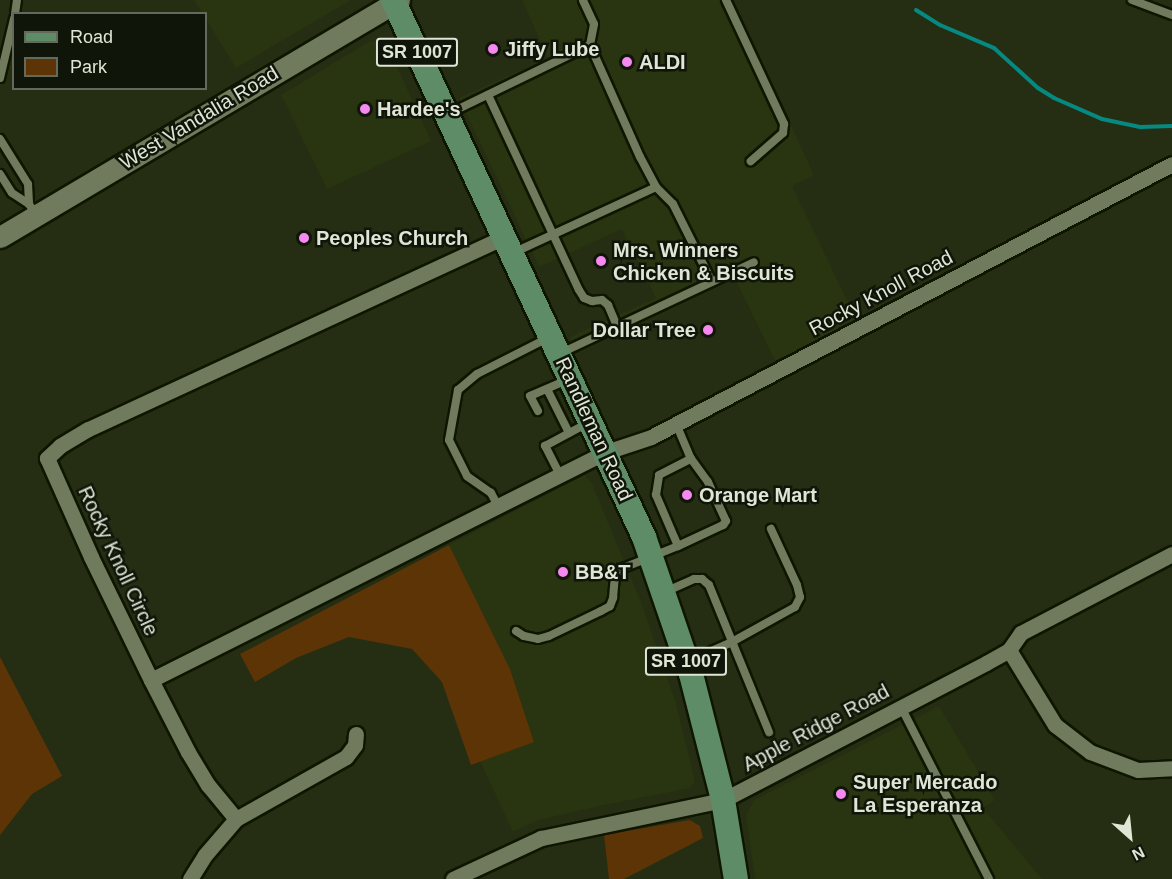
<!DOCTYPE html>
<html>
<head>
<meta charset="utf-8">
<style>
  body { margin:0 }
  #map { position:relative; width:1172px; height:879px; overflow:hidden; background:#252e13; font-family:Helvetica,sans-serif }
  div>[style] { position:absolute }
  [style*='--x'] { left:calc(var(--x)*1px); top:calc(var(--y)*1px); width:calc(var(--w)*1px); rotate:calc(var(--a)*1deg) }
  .built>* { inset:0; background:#293411 }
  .green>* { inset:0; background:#5d3405 }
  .stream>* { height:4px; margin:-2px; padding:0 2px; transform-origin:2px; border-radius:2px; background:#058980 }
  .roads { filter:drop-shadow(2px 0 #0e1600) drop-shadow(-2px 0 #0e1600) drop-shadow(0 2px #0e1600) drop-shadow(0 -2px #0e1600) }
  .service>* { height:8px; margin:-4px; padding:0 4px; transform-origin:4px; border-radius:4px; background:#707b5d }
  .minor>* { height:15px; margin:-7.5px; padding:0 7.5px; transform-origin:7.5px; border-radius:7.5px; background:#707b5d }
  .secondary>* { height:21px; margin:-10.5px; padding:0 10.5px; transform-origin:10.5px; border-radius:10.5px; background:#707b5d }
  .primary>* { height:24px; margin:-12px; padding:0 12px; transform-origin:12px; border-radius:12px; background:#5e8c67 }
  .dots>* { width:16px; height:16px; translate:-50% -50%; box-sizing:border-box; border:3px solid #101509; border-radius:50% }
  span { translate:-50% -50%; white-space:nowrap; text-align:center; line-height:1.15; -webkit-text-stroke:5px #101509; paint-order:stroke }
  .shield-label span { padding:2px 4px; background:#101509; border:2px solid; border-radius:4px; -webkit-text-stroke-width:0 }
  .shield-label { font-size:18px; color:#dfe6d5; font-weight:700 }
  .poi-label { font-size:20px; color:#dfe6d5; font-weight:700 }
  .left { translate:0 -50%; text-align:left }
  .right { translate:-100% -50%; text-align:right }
  .street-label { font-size:20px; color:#dfe6d5 }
  .legend { position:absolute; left:12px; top:12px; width:195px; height:78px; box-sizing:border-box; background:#101509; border:2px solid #63695b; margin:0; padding:8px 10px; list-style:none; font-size:18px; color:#dfe6d5 }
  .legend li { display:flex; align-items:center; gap:12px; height:30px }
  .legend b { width:30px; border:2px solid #63695b }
  .north { position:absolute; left:1100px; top:807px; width:60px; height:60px; -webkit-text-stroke:4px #101509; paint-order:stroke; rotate:153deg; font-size:16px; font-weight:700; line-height:24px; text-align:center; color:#dfe6d5 }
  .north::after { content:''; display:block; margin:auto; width:21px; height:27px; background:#dfe6d5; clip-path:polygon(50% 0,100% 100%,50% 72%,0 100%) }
</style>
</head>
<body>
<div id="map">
  <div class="built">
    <i style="clip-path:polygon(194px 0,351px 0,236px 68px,206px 19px,206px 14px,202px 13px)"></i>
    <i style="clip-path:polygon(522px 0,733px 0,814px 175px,792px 186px,857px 321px,777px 364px,735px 279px,578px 353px,570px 337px,656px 298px,622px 229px,539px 267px,459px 98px,548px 58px)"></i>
    <i style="clip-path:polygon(377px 40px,388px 47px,431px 141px,327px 189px,281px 95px,370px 41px)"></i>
    <i style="clip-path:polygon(585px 475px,592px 484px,641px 602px,675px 700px,695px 781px,690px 788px,599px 806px,535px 821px,513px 832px,480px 761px,534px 741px,510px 669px,449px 545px)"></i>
    <i style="clip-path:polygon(939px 706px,995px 800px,983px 808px,1042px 879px,755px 879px,746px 816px,754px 800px)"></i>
  </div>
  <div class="green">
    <i style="clip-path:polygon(449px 545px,510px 669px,534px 742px,471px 765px,442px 682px,412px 649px,349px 637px,296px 658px,255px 682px,240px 654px)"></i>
    <i style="clip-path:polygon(0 657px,62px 776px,32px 794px,0 835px)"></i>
    <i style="clip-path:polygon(690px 820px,700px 826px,703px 838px,624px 879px,609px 879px,604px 835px)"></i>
  </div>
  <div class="stream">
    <i style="--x:916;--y:10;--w:28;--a:32"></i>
    <i style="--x:940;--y:25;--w:59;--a:23.1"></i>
    <i style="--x:994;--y:48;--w:59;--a:42.3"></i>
    <i style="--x:1038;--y:88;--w:19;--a:32"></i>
    <i style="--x:1054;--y:98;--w:52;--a:23.6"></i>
    <i style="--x:1102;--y:119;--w:40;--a:12"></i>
    <i style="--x:1141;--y:127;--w:31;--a:-2"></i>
  </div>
  <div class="roads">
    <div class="service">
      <i style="--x:726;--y:0;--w:137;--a:64.9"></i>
      <i style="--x:784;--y:124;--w:9;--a:96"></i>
      <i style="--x:783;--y:133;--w:43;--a:138.8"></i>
      <i style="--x:1132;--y:0;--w:43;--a:20.6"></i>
      <i style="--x:15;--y:14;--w:14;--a:-82"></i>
      <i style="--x:0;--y:78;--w:61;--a:-76.7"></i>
      <i style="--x:488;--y:95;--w:215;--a:65"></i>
      <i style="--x:579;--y:290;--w:9;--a:58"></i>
      <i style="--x:584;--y:298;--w:9;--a:21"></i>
      <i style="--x:592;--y:301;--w:10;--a:-6"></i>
      <i style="--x:602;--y:300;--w:8;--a:40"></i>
      <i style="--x:608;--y:305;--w:23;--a:67"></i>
      <i style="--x:450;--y:113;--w:156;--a:-25.9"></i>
      <i style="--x:0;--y:139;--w:53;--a:58.1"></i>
      <i style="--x:28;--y:184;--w:20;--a:87"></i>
      <i style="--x:29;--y:204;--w:13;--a:58"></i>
      <i style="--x:0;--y:174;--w:22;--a:58"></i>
      <i style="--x:12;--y:193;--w:20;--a:33"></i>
      <i style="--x:656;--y:187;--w:24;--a:45"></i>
      <i style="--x:673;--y:204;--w:87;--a:63.4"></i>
      <i style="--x:515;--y:252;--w:155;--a:-24.7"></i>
      <i style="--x:656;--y:187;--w:34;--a:-118"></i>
      <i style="--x:640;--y:157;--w:123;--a:-114.1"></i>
      <i style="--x:590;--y:45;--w:21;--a:-79"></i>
      <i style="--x:594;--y:24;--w:26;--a:-115"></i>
      <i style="--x:561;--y:353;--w:213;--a:-25.2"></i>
      <i style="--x:547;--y:389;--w:49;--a:63.4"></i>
      <i style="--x:538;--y:411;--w:17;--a:-118"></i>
      <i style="--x:530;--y:396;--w:40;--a:-23.4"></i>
      <i style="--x:560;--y:475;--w:33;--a:-117"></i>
      <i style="--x:545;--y:446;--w:47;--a:-28.2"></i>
      <i style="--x:498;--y:506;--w:15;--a:-118"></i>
      <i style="--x:491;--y:493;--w:29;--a:-145"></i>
      <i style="--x:467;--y:476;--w:40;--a:-116.6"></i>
      <i style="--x:449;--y:440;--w:51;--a:-79.8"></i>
      <i style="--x:458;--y:390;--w:25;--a:-40"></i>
      <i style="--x:477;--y:374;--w:80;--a:-26.9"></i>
      <i style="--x:678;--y:546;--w:50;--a:-25"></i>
      <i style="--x:723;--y:525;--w:5;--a:-53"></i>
      <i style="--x:726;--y:521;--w:43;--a:-114.8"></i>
      <i style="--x:708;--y:482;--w:29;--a:-126"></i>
      <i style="--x:667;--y:591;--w:30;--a:-24"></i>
      <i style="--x:694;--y:579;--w:8;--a:0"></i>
      <i style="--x:702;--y:579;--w:9;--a:41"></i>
      <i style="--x:709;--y:585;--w:159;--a:67.8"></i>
      <i style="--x:516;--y:631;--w:9;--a:32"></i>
      <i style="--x:524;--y:636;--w:14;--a:12"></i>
      <i style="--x:538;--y:639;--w:11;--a:-15"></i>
      <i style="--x:549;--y:636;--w:58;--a:-25.7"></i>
      <i style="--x:601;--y:611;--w:10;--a:-29"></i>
      <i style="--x:610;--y:606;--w:9;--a:-69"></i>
      <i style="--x:613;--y:598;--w:24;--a:-85"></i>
      <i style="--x:615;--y:574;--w:10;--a:-37"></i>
      <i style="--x:623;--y:568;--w:59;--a:-21.8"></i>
      <i style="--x:678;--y:546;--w:56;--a:-113.3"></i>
      <i style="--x:656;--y:495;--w:20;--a:-81"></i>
      <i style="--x:659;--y:475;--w:36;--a:-27"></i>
      <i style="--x:691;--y:459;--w:38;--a:-113"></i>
      <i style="--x:691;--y:660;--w:43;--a:-23.6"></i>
      <i style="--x:730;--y:643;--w:74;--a:-29"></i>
      <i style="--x:795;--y:607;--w:11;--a:-63"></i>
      <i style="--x:800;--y:597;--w:12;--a:-104"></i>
      <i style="--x:797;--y:585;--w:62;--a:-114.9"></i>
      <i style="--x:901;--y:707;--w:193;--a:62.9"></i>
    </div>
    <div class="minor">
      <i style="--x:504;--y:237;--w:458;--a:155.2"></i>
      <i style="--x:88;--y:429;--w:33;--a:149"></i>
      <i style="--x:60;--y:446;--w:18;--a:137"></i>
      <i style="--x:47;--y:458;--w:108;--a:66"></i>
      <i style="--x:91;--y:557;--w:137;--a:64"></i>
      <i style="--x:151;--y:680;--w:509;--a:-26.62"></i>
      <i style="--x:606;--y:452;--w:47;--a:-18.4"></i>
      <i style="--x:651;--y:437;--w:588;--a:-27.65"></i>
      <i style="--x:1009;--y:650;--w:88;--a:58.5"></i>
      <i style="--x:1055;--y:725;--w:44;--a:37.6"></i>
      <i style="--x:1090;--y:752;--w:51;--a:20.6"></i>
      <i style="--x:1138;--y:770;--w:34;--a:-3"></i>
      <i style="--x:151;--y:680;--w:81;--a:62.8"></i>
      <i style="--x:188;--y:752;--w:39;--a:59"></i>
      <i style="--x:208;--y:785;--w:44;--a:50.5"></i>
      <i style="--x:190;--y:879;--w:28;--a:-58"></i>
      <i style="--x:205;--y:855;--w:48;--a:-49.3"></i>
      <i style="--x:236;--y:819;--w:126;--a:-29.4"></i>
      <i style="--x:346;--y:757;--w:15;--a:-53"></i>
      <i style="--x:355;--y:745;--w:11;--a:-85"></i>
      <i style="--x:453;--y:879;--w:97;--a:-25"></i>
      <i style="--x:541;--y:838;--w:186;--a:-11.8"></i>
      <i style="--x:723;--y:800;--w:297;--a:-27.5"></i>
      <i style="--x:986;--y:663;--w:26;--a:-29"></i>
      <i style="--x:1009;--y:650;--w:21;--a:-55"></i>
      <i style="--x:1021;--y:633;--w:170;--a:-27.6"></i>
    </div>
    <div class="secondary">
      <i style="--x:0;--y:237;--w:464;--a:-30.7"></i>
    </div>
    <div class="primary">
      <i style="--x:393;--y:0;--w:593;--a:64.95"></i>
      <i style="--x:644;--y:537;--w:145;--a:71.1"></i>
      <i style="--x:691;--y:674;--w:130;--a:75.7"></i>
      <i style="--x:723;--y:800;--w:80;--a:80.7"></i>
    </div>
  </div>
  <div class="dots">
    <i style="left:493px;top:49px;background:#f589ef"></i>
    <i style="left:627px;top:62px;background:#f589ef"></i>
    <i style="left:365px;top:109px;background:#f589ef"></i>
    <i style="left:304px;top:238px;background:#f589ef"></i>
    <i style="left:601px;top:261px;background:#f589ef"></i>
    <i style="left:708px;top:330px;background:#f589ef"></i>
    <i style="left:687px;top:495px;background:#f589ef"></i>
    <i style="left:563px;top:572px;background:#f589ef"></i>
    <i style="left:841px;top:794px;background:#f589ef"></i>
  </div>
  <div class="shield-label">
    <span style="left:417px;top:52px">SR 1007</span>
    <span style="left:686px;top:661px">SR 1007</span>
  </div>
  <div class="poi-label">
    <span class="left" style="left:505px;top:49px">Jiffy Lube</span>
    <span class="left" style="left:639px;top:62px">ALDI</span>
    <span class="left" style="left:377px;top:109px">Hardee's</span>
    <span class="left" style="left:316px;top:238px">Peoples Church</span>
    <span class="left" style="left:613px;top:262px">Mrs. Winners<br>Chicken &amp; Biscuits</span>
    <span class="right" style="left:696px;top:330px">Dollar Tree</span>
    <span class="left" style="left:699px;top:495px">Orange Mart</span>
    <span class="left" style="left:575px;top:572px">BB&amp;T</span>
    <span class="left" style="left:853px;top:794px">Super Mercado<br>La Esperanza</span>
  </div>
  <div class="street-label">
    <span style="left:199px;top:118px;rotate:-31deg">West Vandalia Road</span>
    <span style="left:881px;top:293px;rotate:-28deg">Rocky Knoll Road</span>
    <span style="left:594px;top:429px;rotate:65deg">Randleman Road</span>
    <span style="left:118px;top:561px;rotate:65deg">Rocky Knoll Circle</span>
    <span style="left:816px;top:728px;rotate:-28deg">Apple Ridge Road</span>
  </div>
  <ul class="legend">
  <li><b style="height:8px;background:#5e8c67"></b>Road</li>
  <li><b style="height:16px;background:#5d3405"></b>Park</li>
  </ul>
  <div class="north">N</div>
</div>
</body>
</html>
